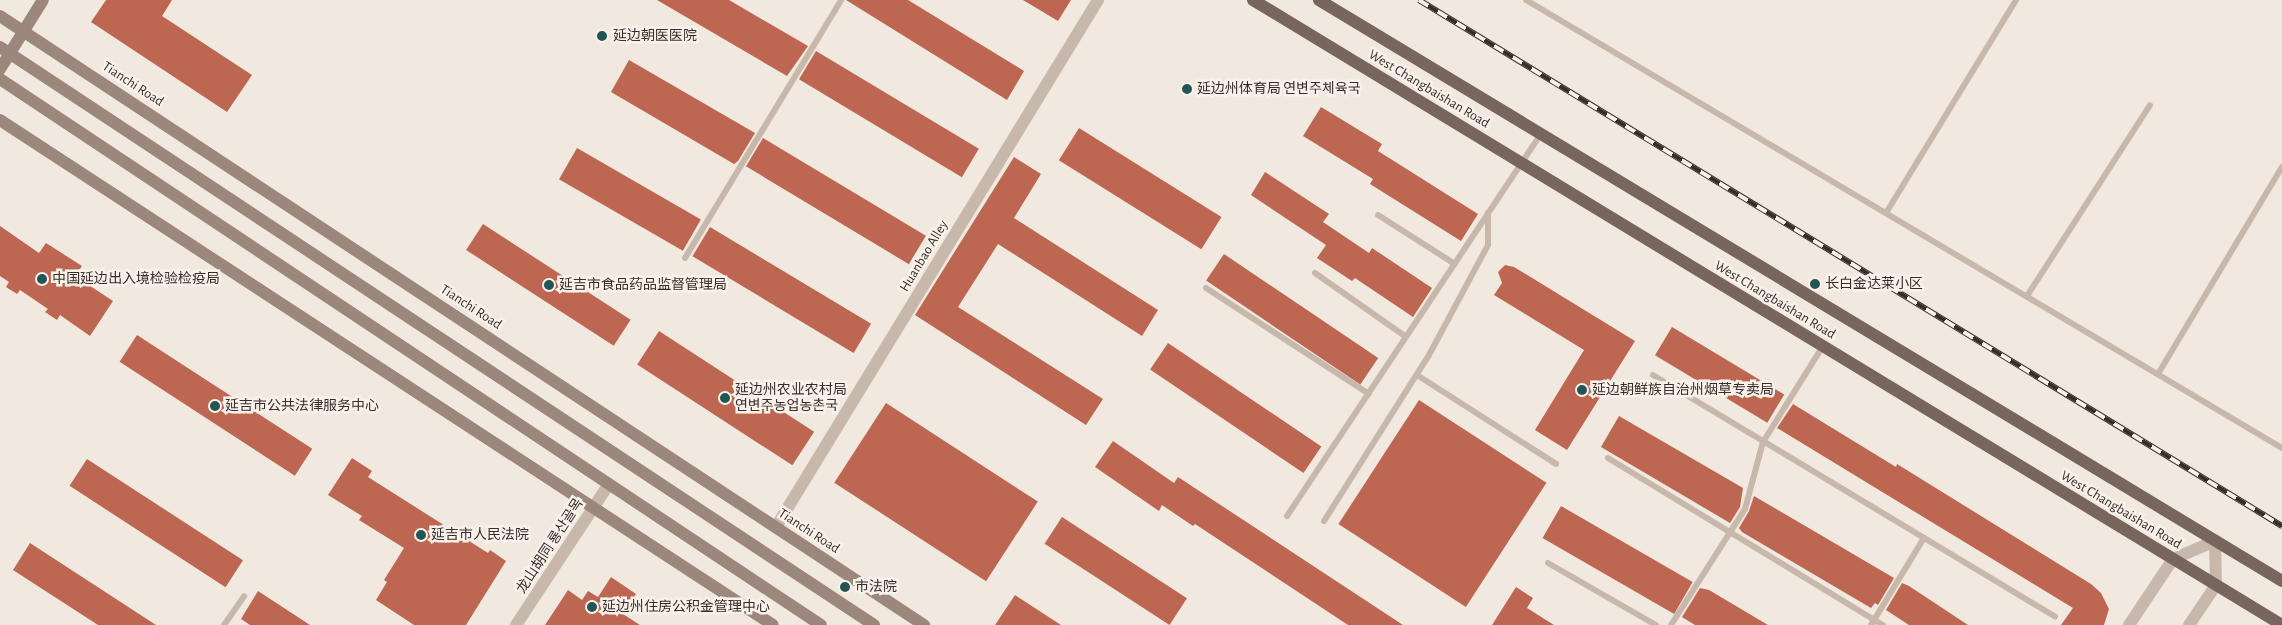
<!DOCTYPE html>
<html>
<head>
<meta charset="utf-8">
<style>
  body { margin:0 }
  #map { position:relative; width:2282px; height:625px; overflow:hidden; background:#f1e8df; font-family:"Alegreya Sans","Noto Sans SC","Noto Sans KR",sans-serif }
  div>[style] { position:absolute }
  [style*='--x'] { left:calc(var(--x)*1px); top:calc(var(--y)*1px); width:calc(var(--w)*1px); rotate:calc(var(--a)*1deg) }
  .building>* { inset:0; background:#bd6752; transform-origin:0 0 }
  .lane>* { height:6px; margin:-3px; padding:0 3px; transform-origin:3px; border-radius:3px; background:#c8b8ac }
  .street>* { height:12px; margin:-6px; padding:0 6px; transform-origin:6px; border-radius:6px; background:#c8b8ac }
  .secondary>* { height:12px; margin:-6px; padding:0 6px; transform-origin:6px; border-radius:6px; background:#9c877d }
  .primary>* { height:12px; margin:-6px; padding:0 6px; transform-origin:6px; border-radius:6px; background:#78655d }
  .rail>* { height:5.5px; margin-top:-2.75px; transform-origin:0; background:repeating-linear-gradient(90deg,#f9f2eb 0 11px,#372e2a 0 22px); box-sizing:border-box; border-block:1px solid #372e2a }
  .dots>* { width:14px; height:14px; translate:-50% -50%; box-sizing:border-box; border:2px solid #f9f2eb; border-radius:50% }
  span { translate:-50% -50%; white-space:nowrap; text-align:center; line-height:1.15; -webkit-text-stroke:5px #f9f2eb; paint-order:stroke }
  .poi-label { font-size:14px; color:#372e2a }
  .left { translate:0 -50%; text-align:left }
  .street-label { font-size:14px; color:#372e2a }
</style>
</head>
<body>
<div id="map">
  <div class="building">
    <i style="clip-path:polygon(106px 0,172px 0,162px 16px,252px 75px,227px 112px,91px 22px)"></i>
    <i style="clip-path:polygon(657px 0,729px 0,808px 46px,787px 76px)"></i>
    <i style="clip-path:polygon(846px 0,908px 0,1024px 71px,1007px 100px)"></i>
    <i style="clip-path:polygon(1023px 0,1071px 0,1058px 21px)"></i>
    <i style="left:816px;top:51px;width:190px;height:33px;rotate:31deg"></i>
    <i style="clip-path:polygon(629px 60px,755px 133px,738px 161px,734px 164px,611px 92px)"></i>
    <i style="clip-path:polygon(1321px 107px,1382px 144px,1378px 151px,1478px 214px,1461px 241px,1370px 184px,1373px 179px,1303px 136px)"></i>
    <i style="left:1079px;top:128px;width:168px;height:38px;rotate:32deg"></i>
    <i style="left:763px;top:138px;width:190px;height:33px;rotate:31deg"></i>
    <i style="left:577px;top:148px;width:143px;height:36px;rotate:30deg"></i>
    <i style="clip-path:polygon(1014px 157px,1041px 174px,1014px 218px,1158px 310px,1142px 336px,998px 244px,958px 307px,1103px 399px,1086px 425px,915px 315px)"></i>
    <i style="clip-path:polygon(1265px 172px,1329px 214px,1323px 222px,1369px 253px,1372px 248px,1432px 288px,1413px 317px,1355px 278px,1352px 281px,1317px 258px,1326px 245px,1251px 195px)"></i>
    <i style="left:483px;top:224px;width:176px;height:31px;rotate:33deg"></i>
    <i style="clip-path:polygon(0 226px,39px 253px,46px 243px,82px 266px,75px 276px,113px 301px,90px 336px,60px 315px,57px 320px,45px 312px,48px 309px,20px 290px,17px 294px,6px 287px,9px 282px,0 276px)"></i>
    <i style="left:710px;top:227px;width:188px;height:34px;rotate:31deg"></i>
    <i style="left:1224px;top:254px;width:186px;height:32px;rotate:34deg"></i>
    <i style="clip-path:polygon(1505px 265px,1514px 267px,1635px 341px,1567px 450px,1535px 430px,1584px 350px,1494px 295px,1502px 283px,1498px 272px)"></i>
    <i style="left:1672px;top:327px;width:131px;height:33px;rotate:31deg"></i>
    <i style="left:659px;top:331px;width:185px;height:40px;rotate:33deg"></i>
    <i style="left:137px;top:335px;width:209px;height:32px;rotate:33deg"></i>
    <i style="left:1168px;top:343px;width:185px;height:32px;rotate:34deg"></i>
    <i style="left:1419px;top:400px;width:152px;height:148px;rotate:33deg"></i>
    <i style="left:886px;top:403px;width:181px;height:95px;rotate:33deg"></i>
    <i style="clip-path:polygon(1793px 404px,1896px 467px,1897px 464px,2091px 584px,2101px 593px,2109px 609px,2104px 625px,2061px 625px,2073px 608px,1777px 428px)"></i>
    <i style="clip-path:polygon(1619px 416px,1743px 488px,1740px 507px,1730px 523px,1601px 447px)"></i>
    <i style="clip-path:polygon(1113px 441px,1174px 483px,1178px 477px,1403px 625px,1348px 625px,1195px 524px,1193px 526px,1162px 505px,1159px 511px,1095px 467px)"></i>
    <i style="clip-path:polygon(352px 458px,372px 471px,368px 477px,488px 553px,490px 550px,506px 561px,466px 625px,414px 625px,376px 600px,387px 582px,384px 580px,404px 548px,359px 520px,362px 516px,328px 495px)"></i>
    <i style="left:87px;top:459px;width:186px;height:32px;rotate:33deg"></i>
    <i style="clip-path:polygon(1754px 496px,1894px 578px,1878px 605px,1875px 603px,1871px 608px,1742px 532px,1739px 528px,1749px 511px)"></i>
    <i style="left:1561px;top:506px;width:152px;height:37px;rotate:30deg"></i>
    <i style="left:1062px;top:517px;width:149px;height:32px;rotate:33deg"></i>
    <i style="clip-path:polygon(30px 543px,156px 625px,98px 625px,13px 570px)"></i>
    <i style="clip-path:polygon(611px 577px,636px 594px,623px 614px,640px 625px,545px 625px,568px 590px,582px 600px,588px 591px,598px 597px)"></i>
    <i style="clip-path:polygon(1902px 583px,1909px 586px,1968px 625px,1909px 625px,1886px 610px)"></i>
    <i style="clip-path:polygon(1516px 587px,1533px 598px,1527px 608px,1554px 625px,1492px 625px)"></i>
    <i style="clip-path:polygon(1700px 588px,1709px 590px,1768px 625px,1695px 625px,1682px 617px)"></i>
    <i style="clip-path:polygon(258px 591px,310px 625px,250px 625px,241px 619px)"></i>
    <i style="clip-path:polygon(1015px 595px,1061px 625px,995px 625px)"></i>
  </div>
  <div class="lane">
    <i style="--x:1526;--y:0;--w:879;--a:30.65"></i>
    <i style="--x:1886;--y:213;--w:250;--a:-58.6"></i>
    <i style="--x:1378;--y:215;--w:91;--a:32.5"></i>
    <i style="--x:685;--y:258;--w:301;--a:-58.8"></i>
    <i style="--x:1315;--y:273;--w:111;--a:35.1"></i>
    <i style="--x:1206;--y:288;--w:194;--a:33"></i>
    <i style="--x:2027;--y:296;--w:227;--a:-57.2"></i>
    <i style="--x:2158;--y:374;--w:241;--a:-59.1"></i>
    <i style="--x:1417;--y:375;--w:165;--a:32.6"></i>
    <i style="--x:1653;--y:375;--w:469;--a:31"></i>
    <i style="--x:1608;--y:458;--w:322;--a:31.3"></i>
    <i style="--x:1287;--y:516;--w:459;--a:-56.4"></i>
    <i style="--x:1324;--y:521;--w:196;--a:-57.7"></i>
    <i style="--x:1429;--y:355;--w:125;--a:-61.8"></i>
    <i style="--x:1488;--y:245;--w:32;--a:-90"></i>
    <i style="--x:1548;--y:563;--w:125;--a:29.9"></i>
    <i style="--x:224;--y:625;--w:35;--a:-55"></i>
    <i style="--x:1671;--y:625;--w:138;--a:-57.5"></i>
    <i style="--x:1745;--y:509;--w:69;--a:-75"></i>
    <i style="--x:1763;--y:442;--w:113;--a:-58"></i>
    <i style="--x:1871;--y:625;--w:102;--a:-58.7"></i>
  </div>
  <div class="street">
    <i style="--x:776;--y:527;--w:618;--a:-58.57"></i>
    <i style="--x:516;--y:625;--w:169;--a:-56.6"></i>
    <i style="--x:2129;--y:625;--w:79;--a:-56.3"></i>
    <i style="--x:2173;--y:559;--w:46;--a:-23.2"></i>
    <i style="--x:2215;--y:541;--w:44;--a:88.7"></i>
    <i style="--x:2216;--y:585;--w:48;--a:124"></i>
  </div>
  <div class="secondary">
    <i style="--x:0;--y:16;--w:1107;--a:33.39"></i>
    <i style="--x:0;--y:47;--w:1048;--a:33.48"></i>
    <i style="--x:0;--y:69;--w:81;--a:-58.1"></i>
    <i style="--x:0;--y:79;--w:986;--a:33.63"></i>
    <i style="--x:0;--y:120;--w:923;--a:33.16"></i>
  </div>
  <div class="primary">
    <i style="--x:1253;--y:0;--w:1204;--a:31.27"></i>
    <i style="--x:1319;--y:0;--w:1125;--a:31.1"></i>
  </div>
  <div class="rail">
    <i style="--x:1419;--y:0;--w:1011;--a:31.36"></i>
  </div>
  <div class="dots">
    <i style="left:602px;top:36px;background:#235456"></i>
    <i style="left:1187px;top:89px;background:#235456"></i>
    <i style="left:42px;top:279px;background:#235456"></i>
    <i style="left:1815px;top:284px;background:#235456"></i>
    <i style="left:549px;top:285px;background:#235456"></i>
    <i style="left:1582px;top:390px;background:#235456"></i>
    <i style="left:725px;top:398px;background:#235456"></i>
    <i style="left:215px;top:406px;background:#235456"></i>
    <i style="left:421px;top:535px;background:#235456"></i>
    <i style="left:845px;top:587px;background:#235456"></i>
    <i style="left:592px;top:607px;background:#235456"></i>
  </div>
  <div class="poi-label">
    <span class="left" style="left:613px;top:36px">延边朝医医院</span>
    <span class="left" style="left:1197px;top:89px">延边州体育局 연변주체육국</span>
    <span class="left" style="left:52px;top:279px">中国延边出入境检验检疫局</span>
    <span class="left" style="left:1825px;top:284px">长白金达莱小区</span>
    <span class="left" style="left:559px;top:285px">延吉市食品药品监督管理局</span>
    <span class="left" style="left:735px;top:398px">延边州农业农村局<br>연변주농업농촌국</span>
    <span class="left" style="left:1592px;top:390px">延边朝鲜族自治州烟草专卖局</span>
    <span class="left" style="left:225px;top:406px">延吉市公共法律服务中心</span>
    <span class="left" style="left:431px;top:535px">延吉市人民法院</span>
    <span class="left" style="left:855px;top:587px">市法院</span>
    <span class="left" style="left:602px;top:607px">延边州住房公积金管理中心</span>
  </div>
  <div class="street-label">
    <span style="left:133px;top:84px;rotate:33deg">Tianchi Road</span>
    <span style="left:1429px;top:89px;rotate:31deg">West Changbaishan Road</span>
    <span style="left:924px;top:256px;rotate:-59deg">Huanbao Alley</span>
    <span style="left:1775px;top:300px;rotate:31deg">West Changbaishan Road</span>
    <span style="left:471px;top:307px;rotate:33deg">Tianchi Road</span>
    <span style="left:2121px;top:510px;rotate:31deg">West Changbaishan Road</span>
    <span style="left:809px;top:531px;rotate:33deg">Tianchi Road</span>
    <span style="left:550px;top:546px;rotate:-57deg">龙山胡同 룡산골목</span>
  </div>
</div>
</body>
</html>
